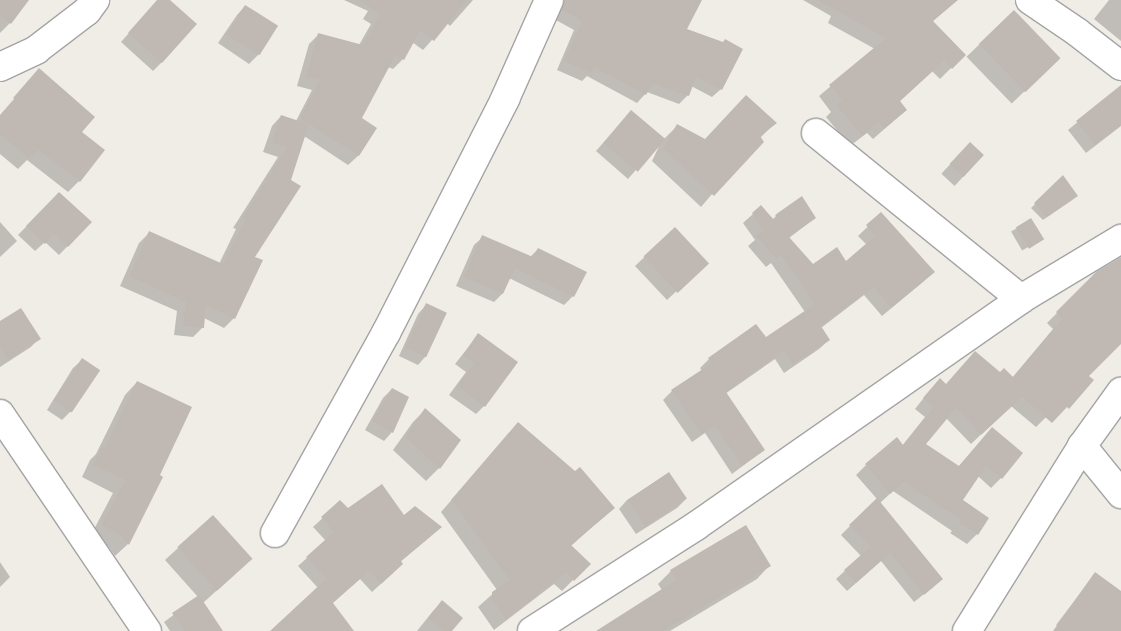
<!DOCTYPE html>
<html>
<head>
<meta charset="utf-8">
<style>
  body { margin:0 }
  #map { position:relative; width:1121px; height:631px; overflow:hidden; background:#f0ede7; font-family:"Public Sans",sans-serif }
  div>[style] { position:absolute }
  [style*='--x'] { left:calc(var(--x)*1px); top:calc(var(--y)*1px); width:calc(var(--w)*1px); rotate:calc(var(--a)*1deg) }
  .shadow>* { inset:0; background:#0003; transform-origin:0 0 }
  .building>* { inset:0; background:#c0b9b3; transform-origin:0 0 }
  .roads { filter:drop-shadow(1px 0 #a4a4a4) drop-shadow(-1px 0 #a4a4a4) drop-shadow(0 1px #a4a4a4) drop-shadow(0 -1px #a4a4a4) }
  .street>* { height:28px; margin:-14px; padding:0 14px; transform-origin:14px; border-radius:14px; background:#fff }
  span { translate:-50% -50%; white-space:nowrap; text-align:center; line-height:1.15; -webkit-text-stroke:4.5px #fff; paint-order:stroke }
</style>
</head>
<body>
<div id="map">
  <div class="shadow">
    <i style="clip-path:polygon(0 0,17px 0,10px 23px,0 33px)"></i>
    <i style="clip-path:polygon(158px 0,168px 0,162px 62px,153px 71px,121px 42px)"></i>
    <i style="clip-path:polygon(344px 0,473px 0,450px 26px,447px 23px,423px 50px,412px 42px,402px 60px,393px 69px,388px 67px,360px 119px,375px 129px,358px 156px,348px 165px,304px 136px,253px 257px,234px 318px,224px 328px,204px 318px,203px 327px,193px 337px,174px 335px,177px 311px,120px 286px,139px 243px,149px 233px,219px 264px,236px 229px,233px 228px,278px 157px,263px 152px,272px 126px,281px 116px,296px 121px,312px 90px,297px 86px,309px 44px,319px 34px,359px 45px,371px 24px,363px 19px,368px 11px)"></i>
    <i style="clip-path:polygon(559px 0,700px 0,685px 29px,721px 89px,712px 97px,691px 86px,688px 95px,679px 104px,647px 92px,637px 103px,587px 76px,582px 81px,557px 70px,574px 30px,554px 19px)"></i>
    <i style="clip-path:polygon(803px 0,957px 0,932px 22px,964px 55px,940px 79px,932px 71px,899px 102px,906px 110px,873px 139px,867px 133px,850px 146px,826px 117px,831px 112px,819px 96px,875px 49px,828px 23px,831px 16px)"></i>
    <i style="clip-path:polygon(1109px 0,1121px 0,1121px 41px,1094px 19px)"></i>
    <i style="clip-path:polygon(245px 6px,276px 26px,258px 55px,249px 64px,218px 43px,237px 15px)"></i>
    <i style="left:1014px;top:11px;width:65px;height:66px;rotate:46deg"></i>
    <i style="clip-path:polygon(39px 70px,80px 132px,79px 181px,68px 192px,27px 160px,18px 169px,0 154px,0 115px)"></i>
    <i style="clip-path:polygon(1119px 88px,1121px 126px,1086px 153px,1068px 130px)"></i>
    <i style="clip-path:polygon(631px 111px,664px 139px,677px 126px,705px 141px,775px 123px,760px 138px,701px 207px,652px 161px,662px 140px,628px 179px,596px 151px)"></i>
    <i style="left:970px;top:143px;width:18px;height:42px;rotate:43deg"></i>
    <i style="clip-path:polygon(1063px 177px,1072px 200px,1043px 220px,1031px 208px)"></i>
    <i style="clip-path:polygon(59px 193px,90px 223px,59px 255px,45px 242px,35px 251px,18px 235px)"></i>
    <i style="clip-path:polygon(753px 214px,772px 220px,776px 216px,815px 218px,789px 238px,813px 265px,846px 263px,867px 245px,858px 236px,881px 214px,924px 281px,882px 316px,864px 295px,821px 328px,829px 340px,819px 349px,784px 373px,775px 359px,725px 394px,764px 450px,732px 474px,705px 433px,692px 442px,663px 400px,672px 391px,702px 371px,700px 368px,709px 359px,765px 339px,805px 312px,771px 263px,766px 267px,748px 246px,755px 240px,743px 223px)"></i>
    <i style="left:1031px;top:220px;width:22px;height:23px;rotate:60deg"></i>
    <i style="clip-path:polygon(0 222px,17px 241px,0 257px)"></i>
    <i style="clip-path:polygon(675px 228px,698px 271px,667px 300px,635px 266px)"></i>
    <i style="clip-path:polygon(483px 237px,530px 257px,538px 249px,585px 273px,573px 296px,564px 305px,509px 278px,502px 294px,494px 302px,456px 286px,474px 245px)"></i>
    <i style="clip-path:polygon(1121px 258px,1121px 343px,1036px 427px,1011px 406px,971px 444px,946px 418px,925px 445px,958px 467px,992px 429px,1001px 478px,991px 488px,978px 476px,961px 501px,977px 534px,967px 544px,950px 533px,952px 531px,893px 491px,880px 503px,933px 587px,914px 602px,881px 561px,847px 591px,836px 579px,861px 556px,841px 535px,877px 499px,856px 475px,866px 465px,902px 446px,925px 417px,915px 409px,930px 390px,946px 385px,975px 352px,1000px 373px,1012px 378px,1053px 329px,1047px 323px,1097px 273px)"></i>
    <i style="clip-path:polygon(426px 305px,426px 356px,418px 365px,399px 356px,418px 314px)"></i>
    <i style="clip-path:polygon(0 322px,39px 338px,31px 347px,0 367px)"></i>
    <i style="clip-path:polygon(478px 335px,484px 406px,476px 414px,449px 395px,466px 372px,455px 364px)"></i>
    <i style="clip-path:polygon(82px 360px,98px 370px,71px 411px,62px 420px,47px 410px,73px 368px)"></i>
    <i style="clip-path:polygon(137px 382px,158px 476px,162px 477px,128px 544px,115px 556px,108px 546px,90px 537px,113px 493px,82px 477px,90px 460px,96px 454px,125px 395px)"></i>
    <i style="clip-path:polygon(392px 389px,392px 432px,384px 441px,365px 430px,383px 398px)"></i>
    <i style="clip-path:polygon(425px 410px,459px 441px,439px 468px,426px 481px,393px 450px,413px 422px)"></i>
    <i style="clip-path:polygon(518px 424px,613px 508px,571px 546px,589px 564px,562px 591px,554px 584px,494px 630px,478px 607px,497px 590px,441px 512px)"></i>
    <i style="clip-path:polygon(669px 473px,686px 499px,677px 508px,636px 534px,619px 509px,627px 500px)"></i>
    <i style="clip-path:polygon(340px 502px,348px 510px,404px 516px,431px 536px,400px 562px,393px 573px,372px 592px,360px 579px,332px 603px,353px 631px,272px 631px,318px 588px,298px 566px,326px 541px,313px 527px)"></i>
    <i style="clip-path:polygon(746px 527px,769px 566px,757px 579px,670px 631px,602px 631px,662px 590px,658px 584px,671px 571px)"></i>
    <i style="clip-path:polygon(178px 548px,238px 571px,203px 603px,219px 631px,170px 631px,164px 622px,198px 597px,165px 560px)"></i>
    <i style="clip-path:polygon(0 562px,10px 577px,0 587px)"></i>
    <i style="clip-path:polygon(1095px 574px,1121px 592px,1121px 631px,1065px 631px,1056px 625px)"></i>
    <i style="clip-path:polygon(442px 602px,450px 631px,417px 631px,433px 611px)"></i>
  </div>
  <div class="building">
    <i style="clip-path:polygon(0 0,29px 0,11px 24px,0 16px)"></i>
    <i style="clip-path:polygon(157px 0,170px 0,197px 24px,162px 63px,128px 33px)"></i>
    <i style="clip-path:polygon(359px 0,467px 0,434px 41px,420px 31px,404px 60px,395px 56px,362px 118px,377px 128px,359px 156px,309px 124px,291px 180px,301px 186px,255px 257px,263px 260px,235px 319px,206px 305px,204px 328px,183px 326px,186px 302px,129px 276px,149px 231px,223px 264px,245px 219px,242px 218px,287px 147px,272px 143px,281px 115px,308px 124px,300px 118px,320px 80px,306px 77px,318px 33px,363px 45px,380px 14px)"></i>
    <i style="clip-path:polygon(564px 0,702px 0,687px 29px,723px 42px,725px 39px,743px 49px,722px 90px,696px 77px,689px 96px,653px 83px,646px 95px,594px 67px,591px 73px,564px 61px,582px 21px,562px 10px)"></i>
    <i style="clip-path:polygon(817px 0,958px 0,933px 21px,966px 55px,952px 69px,944px 61px,900px 101px,907px 110px,884px 129px,879px 122px,862px 136px,836px 105px,842px 100px,829px 85px,886px 38px)"></i>
    <i style="left:245px;top:5px;width:39px;height:35px;rotate:32deg"></i>
    <i style="left:1014px;top:10px;width:67px;height:49px;rotate:46deg"></i>
    <i style="clip-path:polygon(39px 68px,95px 117px,82px 132px,105px 150px,80px 182px,38px 150px,29px 159px,0 134px,0 116px,15px 99px,13px 98px)"></i>
    <i style="clip-path:polygon(1121px 85px,1121px 125px,1095px 145px,1076px 121px)"></i>
    <i style="clip-path:polygon(746px 95px,777px 123px,760px 136px,764px 142px,714px 196px,663px 149px,677px 124px,705px 139px)"></i>
    <i style="left:631px;top:110px;width:45px;height:43px;rotate:40deg"></i>
    <i style="left:970px;top:142px;width:19px;height:30px;rotate:43deg"></i>
    <i style="clip-path:polygon(1063px 175px,1078px 196px,1047px 217px,1034px 203px)"></i>
    <i style="clip-path:polygon(59px 192px,92px 222px,68px 247px,54px 234px,45px 244px,26px 226px)"></i>
    <i style="clip-path:polygon(802px 196px,816px 218px,789px 237px,813px 264px,837px 247px,846px 261px,875px 236px,866px 225px,881px 212px,935px 272px,891px 308px,874px 287px,821px 326px,830px 340px,793px 364px,784px 351px,726px 392px,765px 450px,742px 466px,715px 425px,701px 434px,671px 390px,712px 363px,708px 358px,756px 324px,766px 337px,815px 304px,781px 255px,776px 259px,756px 236px,763px 230px,752px 213px,761px 205px,774px 220px,777px 217px,775px 215px)"></i>
    <i style="left:1031px;top:218px;width:25px;height:18px;rotate:58deg"></i>
    <i style="left:675px;top:227px;width:50px;height:43px;rotate:47deg"></i>
    <i style="clip-path:polygon(482px 235px,533px 257px,538px 248px,587px 272px,574px 297px,515px 268px,503px 294px,464px 277px)"></i>
    <i style="clip-path:polygon(1121px 257px,1121px 344px,1089px 376px,1094px 380px,1069px 409px,1067px 407px,1052px 423px,1022px 397px,981px 435px,956px 408px,926px 444px,959px 466px,992px 427px,1023px 453px,1002px 479px,986px 466px,963px 500px,989px 518px,978px 535px,959px 523px,961px 520px,904px 482px,890px 494px,865px 464px,897px 437px,903px 445px,934px 407px,923px 398px,940px 378px,946px 384px,975px 351px,1000px 372px,1004px 368px,1013px 377px,1062px 319px,1056px 312px,1096px 272px)"></i>
    <i style="left:426px;top:303px;width:23px;height:49px;rotate:25deg"></i>
    <i style="clip-path:polygon(21px 308px,41px 339px,8px 360px,0 348px,0 321px)"></i>
    <i style="clip-path:polygon(478px 333px,518px 362px,485px 407px,457px 386px,474px 363px,463px 355px)"></i>
    <i style="left:82px;top:358px;width:22px;height:51px;rotate:34deg"></i>
    <i style="clip-path:polygon(137px 381px,192px 407px,160px 475px,163px 477px,129px 545px,120px 534px,102px 525px,125px 480px,93px 465px,103px 446px,105px 448px)"></i>
    <i style="clip-path:polygon(392px 388px,409px 397px,393px 433px,372px 421px)"></i>
    <i style="clip-path:polygon(425px 408px,461px 440px,440px 469px,405px 437px)"></i>
    <i style="clip-path:polygon(518px 422px,575px 471px,580px 467px,615px 508px,571px 545px,591px 564px,574px 581px,566px 573px,506px 619px,492px 599px,492px 592px,510px 580px,451px 500px)"></i>
    <i style="left:669px;top:472px;width:32px;height:50px;rotate:56deg"></i>
    <i style="clip-path:polygon(382px 484px,404px 515px,415px 506px,442px 527px,401px 561px,403px 564px,381px 584px,369px 571px,333px 603px,354px 631px,270px 631px,326px 579px,306px 557px,334px 532px,321px 517px,340px 500px,348px 508px)"></i>
    <i style="clip-path:polygon(877px 498px,943px 579px,924px 595px,890px 553px,856px 583px,844px 570px,870px 547px,849px 525px)"></i>
    <i style="left:213px;top:515px;width:59px;height:48px;rotate:48deg"></i>
    <i style="clip-path:polygon(746px 525px,771px 566px,663px 631px,596px 631px,676px 580px,670px 570px)"></i>
    <i style="clip-path:polygon(1095px 572px,1121px 591px,1121px 631px,1053px 631px)"></i>
    <i style="clip-path:polygon(199px 595px,223px 631px,185px 631px,172px 613px)"></i>
    <i style="clip-path:polygon(442px 600px,463px 618px,452px 631px,443px 631px,428px 618px)"></i>
  </div>
  <div class="roads">
    <div class="street">
      <i style="--x:1030;--y:0;--w:57;--a:34.2"></i>
      <i style="--x:1077;--y:32;--w:56;--a:37.7"></i>
      <i style="--x:0;--y:67;--w:40;--a:-25"></i>
      <i style="--x:36;--y:50;--w:64;--a:-37.4"></i>
      <i style="--x:87;--y:11;--w:14;--a:-54"></i>
      <i style="--x:816;--y:133;--w:264;--a:39"></i>
      <i style="--x:0;--y:414;--w:262;--a:55.9"></i>
      <i style="--x:1082;--y:446;--w:62;--a:50.9"></i>
      <i style="--x:275;--y:533;--w:229;--a:-61"></i>
      <i style="--x:386;--y:333;--w:263;--a:-63"></i>
      <i style="--x:505;--y:99;--w:108;--a:-66"></i>
      <i style="--x:532;--y:631;--w:195;--a:-32.6"></i>
      <i style="--x:696;--y:526;--w:396;--a:-34.9"></i>
      <i style="--x:1021;--y:299;--w:117;--a:-31"></i>
      <i style="--x:967;--y:631;--w:218;--a:-58.1"></i>
      <i style="--x:1082;--y:446;--w:67;--a:-54.2"></i>
    </div>
  </div>
</div>
</body>
</html>
